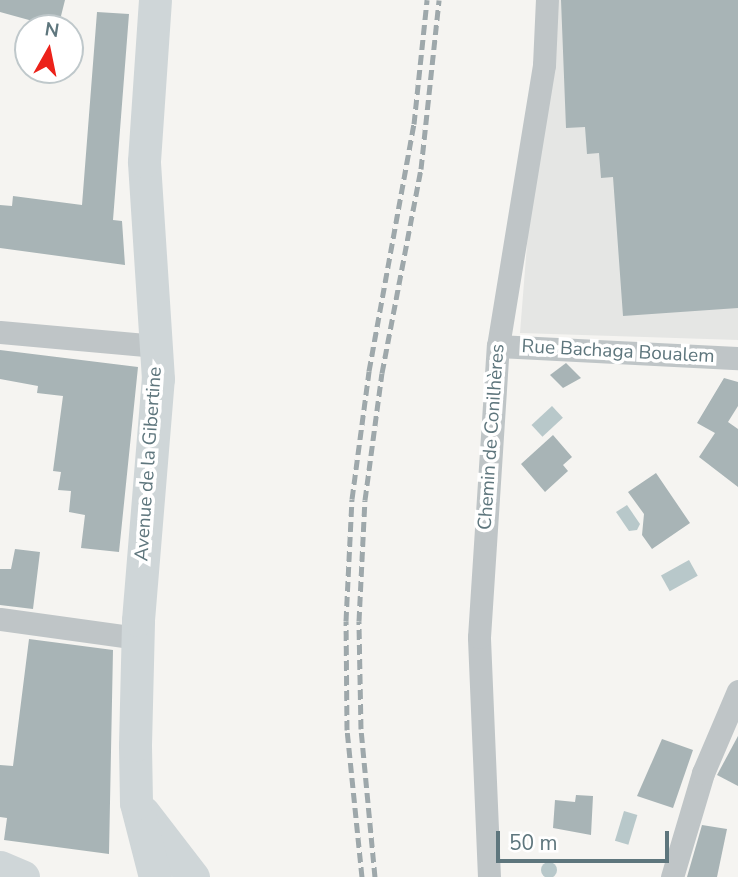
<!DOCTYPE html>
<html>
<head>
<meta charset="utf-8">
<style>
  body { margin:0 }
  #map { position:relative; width:738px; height:877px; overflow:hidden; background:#f5f4f1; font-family:"Nunito Sans",sans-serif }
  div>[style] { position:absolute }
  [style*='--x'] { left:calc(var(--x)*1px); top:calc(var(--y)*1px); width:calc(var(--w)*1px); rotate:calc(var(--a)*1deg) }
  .built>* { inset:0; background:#e5e6e4 }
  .water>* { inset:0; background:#b8c8ca; transform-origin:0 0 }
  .round { border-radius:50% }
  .building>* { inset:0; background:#a8b4b6 }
  .street>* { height:23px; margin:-11.5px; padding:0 11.5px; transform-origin:11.5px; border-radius:11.5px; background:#bfc5c7 }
  .secondary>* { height:33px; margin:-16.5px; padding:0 16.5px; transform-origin:16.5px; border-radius:16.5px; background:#cfd6d8 }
  .rail>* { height:5px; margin-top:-2.5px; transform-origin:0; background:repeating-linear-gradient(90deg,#9ea8ab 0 10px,transparent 0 15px) }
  span { translate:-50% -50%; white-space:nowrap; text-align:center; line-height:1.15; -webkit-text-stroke:7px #fff; paint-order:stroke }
  .street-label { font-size:19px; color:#5e767d }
  .north { position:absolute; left:14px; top:14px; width:70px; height:70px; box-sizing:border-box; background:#fff; border:2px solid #bfc8cb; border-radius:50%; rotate:9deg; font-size:19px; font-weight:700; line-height:28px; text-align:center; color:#5e767d }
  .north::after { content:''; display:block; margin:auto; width:24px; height:32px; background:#ec221a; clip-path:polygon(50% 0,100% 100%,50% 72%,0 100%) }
  .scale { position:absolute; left:496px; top:831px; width:173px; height:32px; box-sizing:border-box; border:4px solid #5e767d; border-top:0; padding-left:9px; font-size:21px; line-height:24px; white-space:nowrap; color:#5e767d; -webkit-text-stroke:5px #fff; paint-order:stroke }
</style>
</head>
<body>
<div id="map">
  <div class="built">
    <i style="clip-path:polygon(557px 0,738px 0,738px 340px,520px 333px,529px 219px)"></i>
  </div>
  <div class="water">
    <i style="left:552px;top:406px;width:16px;height:28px;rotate:47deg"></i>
    <i style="clip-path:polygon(627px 505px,640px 524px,637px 530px,629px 531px,616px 512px)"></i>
    <i style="left:689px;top:560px;width:18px;height:32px;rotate:61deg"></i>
    <i style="left:624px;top:811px;width:14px;height:31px;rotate:17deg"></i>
    <i class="round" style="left:541px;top:862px;width:16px;height:16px"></i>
  </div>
  <div class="building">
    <i style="clip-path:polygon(0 0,65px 0,58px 28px,0 12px)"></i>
    <i style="clip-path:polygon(561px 0,738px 0,738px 308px,623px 316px,613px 177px,601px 178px,599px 153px,587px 154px,585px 127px,566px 128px)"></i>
    <i style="clip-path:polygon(97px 12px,129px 14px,113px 220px,122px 221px,125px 265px,0 248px,0 205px,12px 206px,13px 196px,82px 205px)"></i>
    <i style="clip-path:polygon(0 350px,138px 367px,119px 552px,81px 548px,85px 515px,69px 512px,71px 491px,58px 490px,61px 472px,53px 471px,63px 396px,37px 393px,38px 386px,0 379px)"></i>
    <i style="clip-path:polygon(566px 363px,581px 378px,563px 388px,550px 375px)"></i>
    <i style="clip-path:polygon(724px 378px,738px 382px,738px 406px,728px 422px,738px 429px,738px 487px,699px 457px,715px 433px,697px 423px)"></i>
    <i style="clip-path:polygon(553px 435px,572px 457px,563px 465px,568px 471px,545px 492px,521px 464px)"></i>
    <i style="clip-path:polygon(656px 473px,690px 523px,652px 549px,642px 535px,644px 514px,628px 492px)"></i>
    <i style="clip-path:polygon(15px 549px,40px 552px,33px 609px,0 605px,0 569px,11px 569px)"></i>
    <i style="clip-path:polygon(29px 639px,113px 650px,109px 854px,4px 840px,7px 818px,0 817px,0 765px,13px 766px)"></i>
    <i style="clip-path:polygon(738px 736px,738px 786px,717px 775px)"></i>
    <i style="clip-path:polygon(662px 739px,693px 750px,673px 808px,637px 796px)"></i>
    <i style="clip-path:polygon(576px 795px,593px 796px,591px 835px,553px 828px,555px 800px,575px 802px)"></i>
    <i style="clip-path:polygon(702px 825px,727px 829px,717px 877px,687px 877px)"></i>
  </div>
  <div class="street">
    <i style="--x:0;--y:332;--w:157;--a:5.1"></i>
    <i style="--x:498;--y:346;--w:240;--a:2.9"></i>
    <i style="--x:0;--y:619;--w:138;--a:7.9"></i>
    <i style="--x:489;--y:877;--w:240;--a:-92.4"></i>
    <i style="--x:479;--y:637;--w:292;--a:-86.3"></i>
    <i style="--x:498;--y:346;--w:285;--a:-80.7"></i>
    <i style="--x:544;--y:65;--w:65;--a:-87.4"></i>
    <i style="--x:672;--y:877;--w:109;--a:-73.4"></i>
    <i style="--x:703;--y:773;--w:89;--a:-66.9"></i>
  </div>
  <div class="secondary">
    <i style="--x:143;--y:812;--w:82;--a:52.4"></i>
    <i style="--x:0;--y:867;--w:25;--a:23"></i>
    <i style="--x:155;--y:877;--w:76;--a:-104.4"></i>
    <i style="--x:136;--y:803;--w:58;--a:-91"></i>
    <i style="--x:135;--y:745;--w:125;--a:-88.6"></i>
    <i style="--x:138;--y:620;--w:242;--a:-85.3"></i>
    <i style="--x:158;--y:379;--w:218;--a:-93.7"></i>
    <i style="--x:144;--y:161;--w:161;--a:-86.1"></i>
  </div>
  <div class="rail">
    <i style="--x:362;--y:877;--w:148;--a:-95.8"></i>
    <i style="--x:347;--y:730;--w:109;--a:-90.5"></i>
    <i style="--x:346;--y:621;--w:122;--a:-87.2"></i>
    <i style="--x:352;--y:499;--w:129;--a:-82.4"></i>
    <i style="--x:369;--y:371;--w:251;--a:-79.7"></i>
    <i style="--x:414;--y:124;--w:125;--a:-84"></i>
    <i style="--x:375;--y:877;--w:149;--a:-95.4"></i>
    <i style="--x:361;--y:729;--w:108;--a:-91.1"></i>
    <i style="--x:359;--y:621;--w:121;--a:-87.2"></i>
    <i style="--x:365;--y:500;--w:128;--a:-82.4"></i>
    <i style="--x:382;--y:373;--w:208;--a:-79.2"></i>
    <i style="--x:421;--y:169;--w:170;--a:-83.9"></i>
  </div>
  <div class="street-label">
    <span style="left:618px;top:352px;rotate:3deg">Rue Bachaga Boualem</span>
    <span style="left:492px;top:437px;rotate:-86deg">Chemin de Conilhères</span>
    <span style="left:149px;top:464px;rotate:-86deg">Avenue de la Gibertine</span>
  </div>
  <div class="north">N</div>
  <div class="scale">50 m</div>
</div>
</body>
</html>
